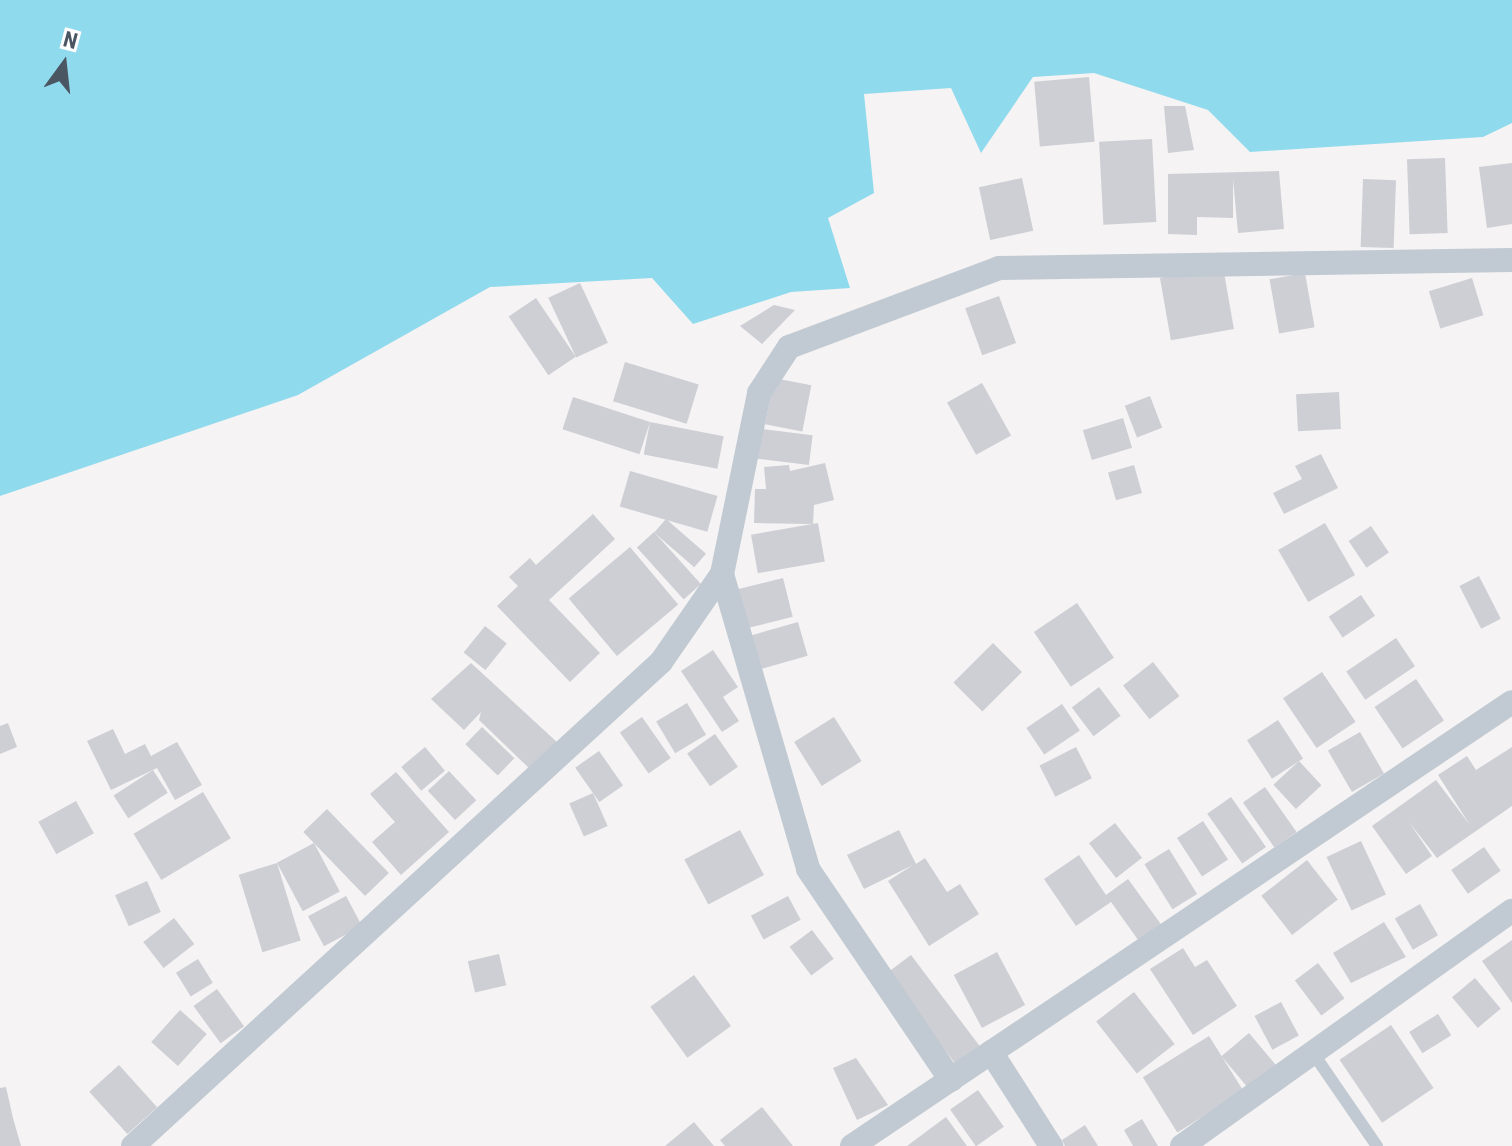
<!DOCTYPE html>
<html>
<head>
<meta charset="utf-8">
<style>
  body { margin:0 }
  #map { position:relative; width:1512px; height:1146px; overflow:hidden; background:#f5f3f3; font-family:"Roboto Condensed",sans-serif }
  div>[style] { position:absolute }
  [style*='--x'] { left:calc(var(--x)*1px); top:calc(var(--y)*1px); width:calc(var(--w)*1px); rotate:calc(var(--a)*1deg) }
  .water>* { inset:0; background:#90daee }
  .building>* { inset:0; background:#cdcfd5; transform-origin:0 0 }
  .lane>* { height:12px; margin:-6px; padding:0 6px; transform-origin:6px; border-radius:6px; background:#c1cad2 }
  .street>* { height:24px; margin:-12px; padding:0 12px; transform-origin:12px; border-radius:12px; background:#c1cad2 }
  span { translate:-50% -50%; white-space:nowrap; text-align:center; line-height:1.15; -webkit-text-stroke:6px #fff; paint-order:stroke }
  .north { position:absolute; left:24px; top:24px; width:80px; height:80px; -webkit-text-stroke:6px #fff; paint-order:stroke; rotate:15deg; font-size:22px; font-weight:700; line-height:32px; text-align:center; color:#4a5661 }
  .north::after { content:''; display:block; margin:auto; width:28px; height:36px; background:#4a5661; clip-path:polygon(50% 0,100% 100%,50% 72%,0 100%) }
</style>
</head>
<body>
<div id="map">
  <div class="water">
    <i style="clip-path:polygon(0 0,1512px 0,1512px 123px,1483px 137px,1250px 152px,1208px 110px,1094px 73px,1033px 77px,981px 153px,951px 88px,864px 94px,874px 193px,828px 218px,850px 288px,791px 292px,693px 324px,652px 278px,490px 287px,298px 395px,0 496px)"></i>
  </div>
  <div class="building">
    <i style="left:1089px;top:77px;width:65px;height:55px;rotate:85deg"></i>
    <i style="clip-path:polygon(1164px 106px,1185px 106px,1194px 150px,1168px 153px)"></i>
    <i style="left:1152px;top:139px;width:83px;height:53px;rotate:87deg"></i>
    <i style="left:1445px;top:158px;width:75px;height:38px;rotate:88deg"></i>
    <i style="clip-path:polygon(1512px 163px,1512px 224px,1487px 228px,1479px 167px)"></i>
    <i style="clip-path:polygon(1279px 171px,1284px 229px,1238px 233px,1233px 179px,1233px 218px,1197px 217px,1197px 235px,1168px 234px,1168px 174px)"></i>
    <i style="left:1022px;top:178px;width:54px;height:44px;rotate:78deg"></i>
    <i style="left:1363px;top:179px;width:33px;height:68px;rotate:2deg"></i>
    <i style="left:1223px;top:267px;width:63px;height:64px;rotate:80deg"></i>
    <i style="left:1305px;top:273px;width:55px;height:36px;rotate:80deg"></i>
    <i style="left:1472px;top:278px;width:39px;height:45px;rotate:73deg"></i>
    <i style="left:580px;top:283px;width:66px;height:35px;rotate:65deg"></i>
    <i style="left:999px;top:296px;width:50px;height:36px;rotate:70deg"></i>
    <i style="left:536px;top:298px;width:71px;height:33px;rotate:56deg"></i>
    <i style="clip-path:polygon(774px 305px,795px 310px,762px 344px,740px 326px)"></i>
    <i style="left:625px;top:362px;width:77px;height:41px;rotate:17deg"></i>
    <i style="left:774px;top:378px;width:38px;height:47px;rotate:11deg"></i>
    <i style="left:982px;top:383px;width:60px;height:40px;rotate:61deg"></i>
    <i style="left:1339px;top:392px;width:37px;height:43px;rotate:87deg"></i>
    <i style="left:1150px;top:396px;width:34px;height:27px;rotate:69deg"></i>
    <i style="left:573px;top:397px;width:81px;height:34px;rotate:18deg"></i>
    <i style="left:1123px;top:418px;width:31px;height:42px;rotate:73deg"></i>
    <i style="left:650px;top:422px;width:75px;height:33px;rotate:11deg"></i>
    <i style="left:761px;top:429px;width:52px;height:30px;rotate:7deg"></i>
    <i style="clip-path:polygon(1321px 454px,1338px 488px,1284px 514px,1273px 493px,1302px 479px,1295px 466px)"></i>
    <i style="clip-path:polygon(825px 463px,834px 500px,814px 505px,813px 524px,754px 523px,755px 489px,766px 489px,764px 467px,789px 465px,790px 471px)"></i>
    <i style="left:1134px;top:465px;width:29px;height:27px;rotate:74deg"></i>
    <i style="left:630px;top:471px;width:91px;height:37px;rotate:16deg"></i>
    <i style="clip-path:polygon(593px 514px,615px 539px,549px 600px,600px 653px,570px 682px,497px 606px,518px 586px,509px 577px,530px 558px,536px 565px)"></i>
    <i style="left:666px;top:519px;width:53px;height:18px;rotate:41deg"></i>
    <i style="left:818px;top:523px;width:39px;height:68px;rotate:80deg"></i>
    <i style="left:1325px;top:523px;width:60px;height:54px;rotate:60deg"></i>
    <i style="left:1371px;top:526px;width:32px;height:27px;rotate:56deg"></i>
    <i style="left:654px;top:532px;width:70px;height:23px;rotate:48deg"></i>
    <i style="left:630px;top:547px;width:75px;height:80px;rotate:50deg"></i>
    <i style="left:1479px;top:576px;width:48px;height:22px;rotate:63deg"></i>
    <i style="left:783px;top:578px;width:40px;height:49px;rotate:76deg"></i>
    <i style="left:1361px;top:595px;width:25px;height:39px;rotate:56deg"></i>
    <i style="left:1077px;top:603px;width:66px;height:52px;rotate:56deg"></i>
    <i style="left:798px;top:622px;width:35px;height:48px;rotate:74deg"></i>
    <i style="left:485px;top:626px;width:28px;height:34px;rotate:39deg"></i>
    <i style="left:1396px;top:638px;width:34px;height:60px;rotate:56deg"></i>
    <i style="left:993px;top:643px;width:41px;height:56px;rotate:45deg"></i>
    <i style="clip-path:polygon(713px 650px,738px 687px,723px 697px,739px 721px,722px 732px,681px 671px)"></i>
    <i style="left:1153px;top:662px;width:43px;height:38px;rotate:52deg"></i>
    <i style="clip-path:polygon(471px 663px,558px 743px,531px 770px,479px 720px,481px 712px,464px 730px,431px 699px)"></i>
    <i style="left:1322px;top:672px;width:60px;height:47px;rotate:56deg"></i>
    <i style="left:1416px;top:679px;width:50px;height:50px;rotate:56deg"></i>
    <i style="left:1099px;top:687px;width:36px;height:34px;rotate:53deg"></i>
    <i style="left:687px;top:703px;width:37px;height:36px;rotate:59deg"></i>
    <i style="left:1062px;top:704px;width:32px;height:43px;rotate:56deg"></i>
    <i style="left:642px;top:717px;width:50px;height:27px;rotate:55deg"></i>
    <i style="left:834px;top:717px;width:52px;height:47px;rotate:58deg"></i>
    <i style="left:1278px;top:720px;width:46px;height:37px;rotate:57deg"></i>
    <i style="clip-path:polygon(8px 723px,17px 747px,0 754px,0 726px)"></i>
    <i style="left:482px;top:727px;width:45px;height:24px;rotate:44deg"></i>
    <i style="clip-path:polygon(113px 729px,125px 754px,145px 744px,151px 756px,177px 742px,202px 785px,175px 800px,157px 768px,111px 790px,87px 741px)"></i>
    <i style="left:1360px;top:732px;width:48px;height:37px;rotate:60deg"></i>
    <i style="left:715px;top:734px;width:40px;height:34px;rotate:55deg"></i>
    <i style="left:425px;top:747px;width:31px;height:31px;rotate:50deg"></i>
    <i style="left:1076px;top:747px;width:35px;height:41px;rotate:63deg"></i>
    <i style="clip-path:polygon(1512px 747px,1512px 806px,1437px 858px,1409px 822px,1432px 856px,1406px 874px,1372px 826px,1436px 780px,1470px 825px,1438px 775px,1467px 756px,1476px 770px)"></i>
    <i style="left:599px;top:751px;width:42px;height:29px;rotate:55deg"></i>
    <i style="left:1299px;top:761px;width:33px;height:35px;rotate:47deg"></i>
    <i style="left:153px;top:770px;width:27px;height:47px;rotate:57deg"></i>
    <i style="left:449px;top:771px;width:40px;height:29px;rotate:47deg"></i>
    <i style="clip-path:polygon(396px 772px,449px 832px,401px 875px,372px 842px,395px 822px,370px 794px)"></i>
    <i style="left:1265px;top:787px;width:55px;height:27px;rotate:55deg"></i>
    <i style="left:203px;top:792px;width:54px;height:81px;rotate:59deg"></i>
    <i style="left:593px;top:793px;width:36px;height:26px;rotate:66deg"></i>
    <i style="left:1231px;top:797px;width:61px;height:29px;rotate:55deg"></i>
    <i style="left:76px;top:801px;width:37px;height:43px;rotate:61deg"></i>
    <i style="left:327px;top:809px;width:89px;height:33px;rotate:46deg"></i>
    <i style="left:1203px;top:821px;width:46px;height:31px;rotate:57deg"></i>
    <i style="left:1115px;top:823px;width:44px;height:33px;rotate:52deg"></i>
    <i style="left:740px;top:830px;width:51px;height:63px;rotate:62deg"></i>
    <i style="clip-path:polygon(899px 830px,916px 864px,925px 858px,947px 892px,960px 884px,979px 914px,929px 946px,888px 881px,913px 865px,864px 889px,847px 855px)"></i>
    <i style="left:1361px;top:841px;width:59px;height:38px;rotate:65deg"></i>
    <i style="left:314px;top:843px;width:55px;height:42px;rotate:62deg"></i>
    <i style="left:1484px;top:847px;width:29px;height:40px;rotate:55deg"></i>
    <i style="left:1169px;top:849px;width:53px;height:29px;rotate:58deg"></i>
    <i style="clip-path:polygon(1079px 855px,1106px 895px,1128px 879px,1163px 927px,1141px 944px,1111px 902px,1076px 926px,1044px 879px)"></i>
    <i style="left:1307px;top:860px;width:50px;height:58px;rotate:52deg"></i>
    <i style="left:277px;top:863px;width:81px;height:40px;rotate:73deg"></i>
    <i style="left:147px;top:881px;width:34px;height:35px;rotate:66deg"></i>
    <i style="left:346px;top:896px;width:34px;height:43px;rotate:62deg"></i>
    <i style="left:788px;top:896px;width:27px;height:42px;rotate:62deg"></i>
    <i style="left:1420px;top:904px;width:36px;height:29px;rotate:60deg"></i>
    <i style="left:174px;top:918px;width:33px;height:39px;rotate:52deg"></i>
    <i style="clip-path:polygon(1384px 922px,1406px 957px,1351px 983px,1333px 953px)"></i>
    <i style="left:812px;top:930px;width:36px;height:28px;rotate:53deg"></i>
    <i style="clip-path:polygon(1512px 940px,1512px 1003px,1482px 961px)"></i>
    <i style="clip-path:polygon(1183px 948px,1195px 967px,1207px 960px,1237px 1006px,1193px 1035px,1150px 969px)"></i>
    <i style="left:997px;top:952px;width:60px;height:49px;rotate:62deg"></i>
    <i style="left:499px;top:954px;width:32px;height:32px;rotate:77deg"></i>
    <i style="left:911px;top:955px;width:115px;height:30px;rotate:53deg"></i>
    <i style="left:198px;top:959px;width:28px;height:26px;rotate:58deg"></i>
    <i style="left:1318px;top:963px;width:44px;height:29px;rotate:53deg"></i>
    <i style="left:694px;top:975px;width:63px;height:54px;rotate:54deg"></i>
    <i style="left:1475px;top:978px;width:40px;height:30px;rotate:50deg"></i>
    <i style="left:217px;top:989px;width:46px;height:29px;rotate:54deg"></i>
    <i style="left:1134px;top:992px;width:66px;height:48px;rotate:52deg"></i>
    <i style="left:1281px;top:1002px;width:38px;height:30px;rotate:62deg"></i>
    <i style="left:180px;top:1010px;width:36px;height:43px;rotate:42deg"></i>
    <i style="left:1438px;top:1014px;width:25px;height:34px;rotate:58deg"></i>
    <i style="left:1391px;top:1025px;width:76px;height:62px;rotate:56deg"></i>
    <i style="left:1249px;top:1033px;width:45px;height:36px;rotate:50deg"></i>
    <i style="left:1209px;top:1036px;width:65px;height:78px;rotate:58deg"></i>
    <i style="clip-path:polygon(856px 1058px,888px 1105px,857px 1120px,833px 1068px)"></i>
    <i style="left:119px;top:1065px;width:57px;height:40px;rotate:48deg"></i>
    <i style="clip-path:polygon(6px 1087px,13px 1118px,21px 1146px,0 1146px,0 1088px)"></i>
    <i style="left:978px;top:1090px;width:45px;height:34px;rotate:55deg"></i>
    <i style="clip-path:polygon(762px 1107px,793px 1146px,725px 1146px,720px 1140px)"></i>
    <i style="clip-path:polygon(946px 1117px,967px 1146px,907px 1146px,919px 1137px)"></i>
    <i style="clip-path:polygon(1142px 1119px,1158px 1146px,1133px 1146px,1124px 1130px)"></i>
    <i style="clip-path:polygon(694px 1122px,714px 1146px,665px 1146px)"></i>
    <i style="clip-path:polygon(1085px 1125px,1098px 1146px,1065px 1146px,1062px 1140px)"></i>
  </div>
  <div class="lane">
    <i style="--x:1313;--y:1053;--w:113;--a:55.5"></i>
  </div>
  <div class="street">
    <i style="--x:722;--y:574;--w:307;--a:73.7"></i>
    <i style="--x:808;--y:869;--w:255;--a:55.9"></i>
    <i style="--x:991;--y:1052;--w:112;--a:57.4"></i>
    <i style="--x:133;--y:1146;--w:716;--a:-42.51"></i>
    <i style="--x:661;--y:662;--w:107;--a:-55.3"></i>
    <i style="--x:722;--y:574;--w:185;--a:-78.4"></i>
    <i style="--x:759;--y:393;--w:55;--a:-56.9"></i>
    <i style="--x:789;--y:347;--w:224;--a:-20.6"></i>
    <i style="--x:999;--y:268;--w:513;--a:-0.89"></i>
    <i style="--x:852;--y:1146;--w:795;--a:-33.93"></i>
    <i style="--x:1182;--y:1146;--w:405;--a:-35.5"></i>
  </div>
  <div class="north">N</div>
</div>
</body>
</html>
